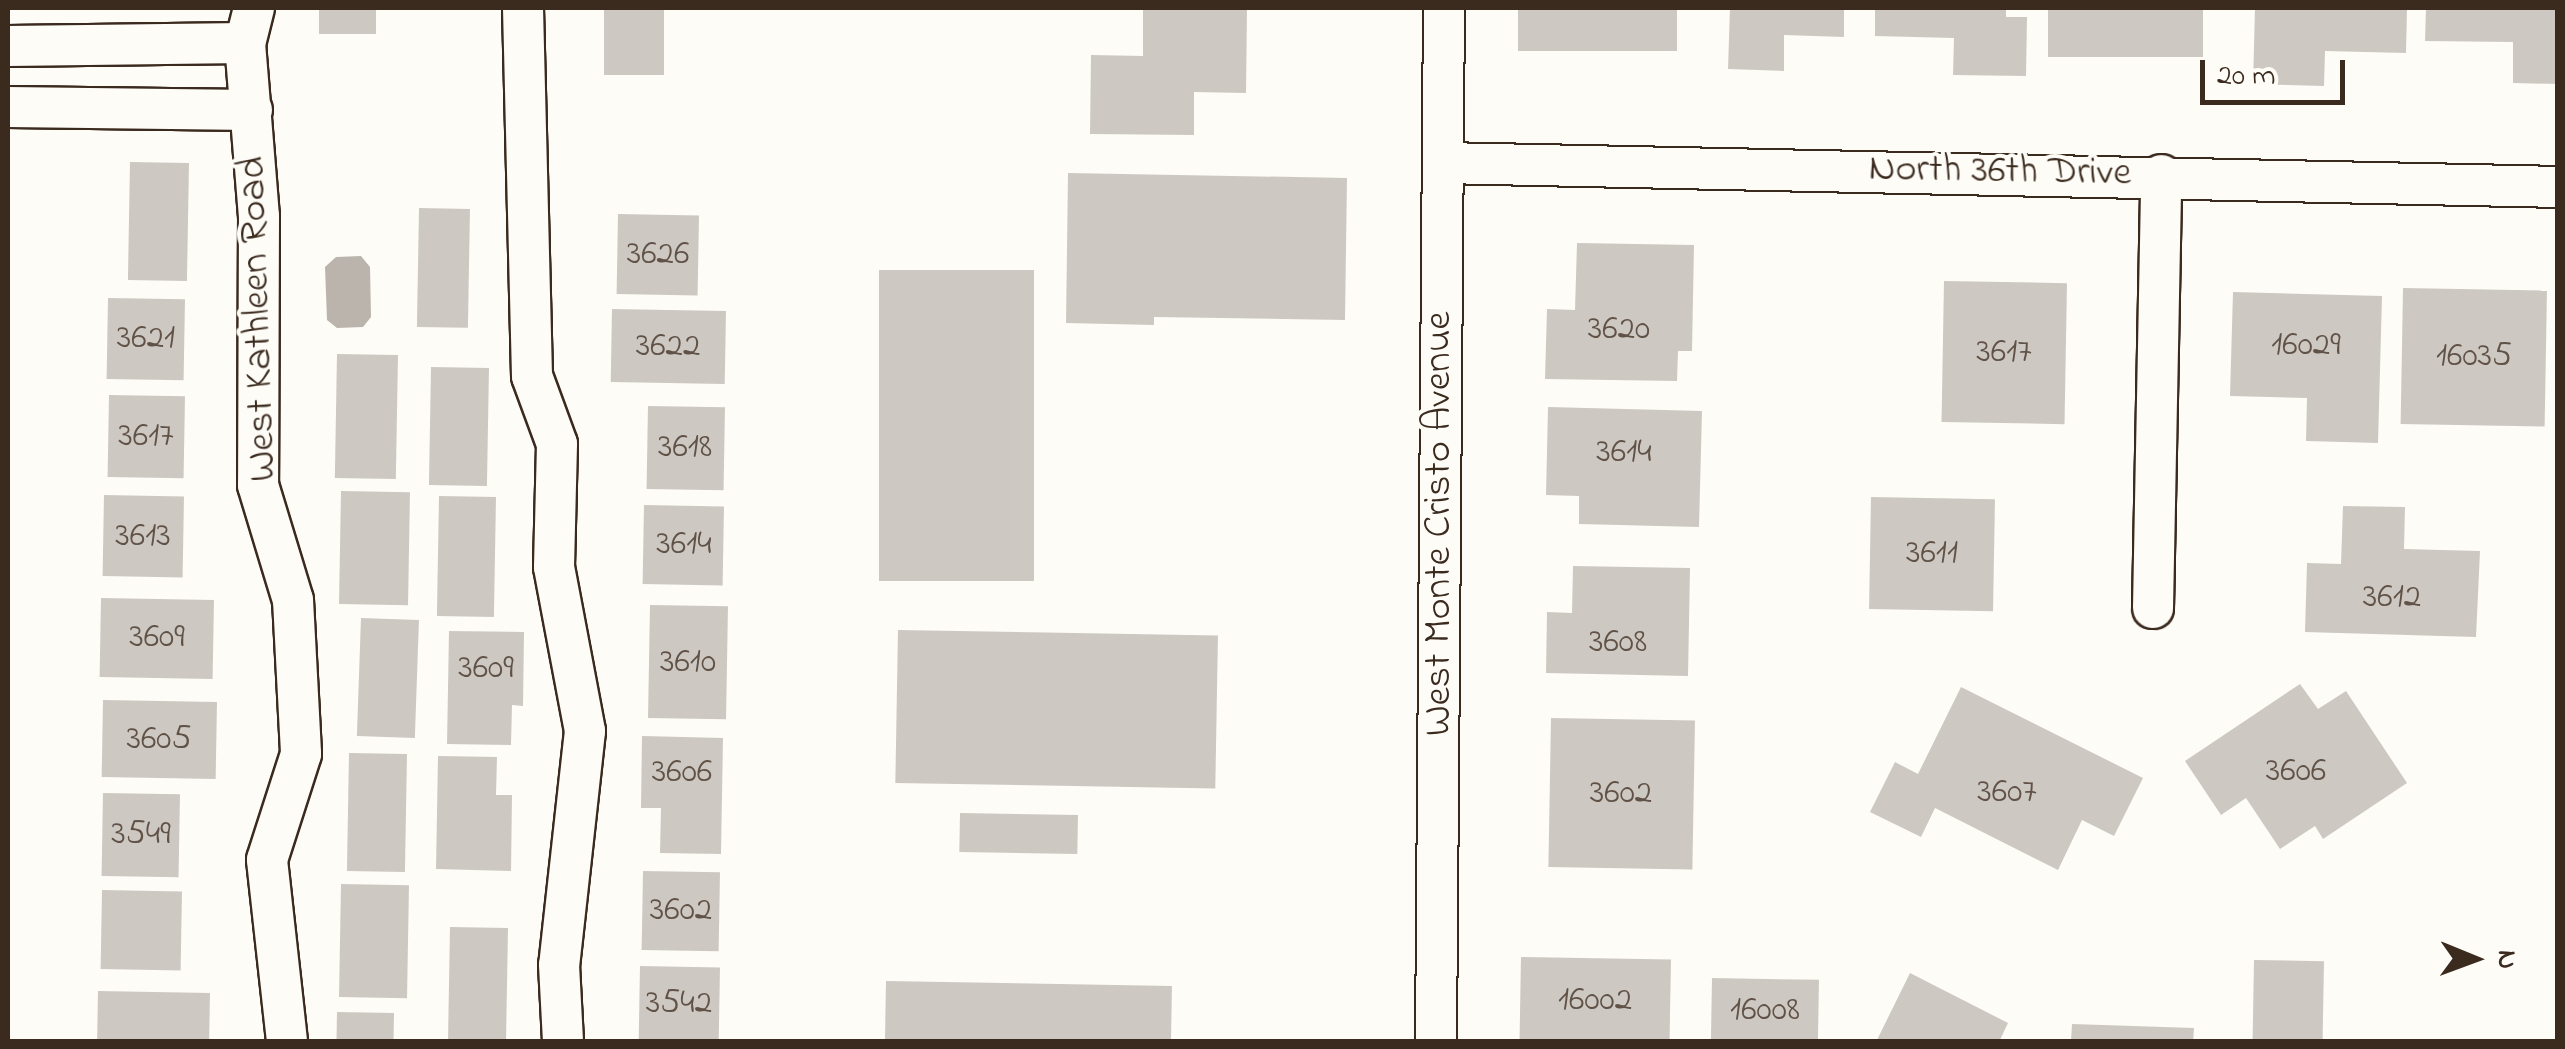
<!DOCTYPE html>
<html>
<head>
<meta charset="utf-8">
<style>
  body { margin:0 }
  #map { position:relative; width:2565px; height:1049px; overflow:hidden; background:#fdfcf7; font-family:"Indie Flower",sans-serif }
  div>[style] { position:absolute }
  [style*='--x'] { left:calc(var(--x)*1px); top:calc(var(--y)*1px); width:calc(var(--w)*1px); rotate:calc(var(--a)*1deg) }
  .water>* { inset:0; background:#bbb4ad }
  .building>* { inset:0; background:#cdc8c2; transform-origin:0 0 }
  .roads { filter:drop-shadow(2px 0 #3b2a1e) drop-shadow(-2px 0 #3b2a1e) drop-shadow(0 2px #3b2a1e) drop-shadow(0 -2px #3b2a1e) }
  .street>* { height:40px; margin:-20px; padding:0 20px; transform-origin:20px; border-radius:20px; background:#fdfcf7 }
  span { translate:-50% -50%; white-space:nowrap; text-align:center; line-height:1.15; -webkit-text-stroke:8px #fdfcf7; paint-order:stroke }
  .number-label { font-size:35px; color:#605247 }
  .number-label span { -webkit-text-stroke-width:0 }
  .street-label { font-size:40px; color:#3b2a1e }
  .frame { position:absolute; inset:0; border:10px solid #3b2a1e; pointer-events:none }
  .north { position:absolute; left:2425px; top:909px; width:100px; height:100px; -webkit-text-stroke:8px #fdfcf7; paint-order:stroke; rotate:91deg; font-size:28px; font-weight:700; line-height:40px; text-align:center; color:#3b2a1e }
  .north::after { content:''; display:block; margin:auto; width:35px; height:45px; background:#3b2a1e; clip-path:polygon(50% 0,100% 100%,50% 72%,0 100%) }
  .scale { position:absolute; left:2200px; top:60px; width:145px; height:45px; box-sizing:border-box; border:5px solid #3b2a1e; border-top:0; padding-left:12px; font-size:30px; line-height:35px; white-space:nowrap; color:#3b2a1e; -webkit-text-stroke:8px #fdfcf7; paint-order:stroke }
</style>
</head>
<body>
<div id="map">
  <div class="water">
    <i style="clip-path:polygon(361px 256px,370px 267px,371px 317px,363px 327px,337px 328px,327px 320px,325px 267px,336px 257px)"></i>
  </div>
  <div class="building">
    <i style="left:319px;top:8px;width:57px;height:26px"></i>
    <i style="left:604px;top:8px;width:60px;height:67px"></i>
    <i style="clip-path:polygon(1143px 8px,1247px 8px,1246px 93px,1194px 92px,1194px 135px,1090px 134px,1091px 55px,1143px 56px)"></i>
    <i style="left:1518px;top:8px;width:159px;height:43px"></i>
    <i style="clip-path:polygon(1730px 8px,1844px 8px,1844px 37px,1784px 35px,1784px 71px,1728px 69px)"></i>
    <i style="clip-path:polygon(1875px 8px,2006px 8px,2006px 17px,2027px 17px,2026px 76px,1953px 75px,1954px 38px,1875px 36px)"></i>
    <i style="left:2048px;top:8px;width:155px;height:49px"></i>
    <i style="clip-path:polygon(2255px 8px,2407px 8px,2406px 53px,2325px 51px,2324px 86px,2253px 84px)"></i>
    <i style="clip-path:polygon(2426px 8px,2558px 8px,2558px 84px,2513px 83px,2513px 42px,2425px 41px)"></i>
    <i style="left:130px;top:162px;width:59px;height:118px;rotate:1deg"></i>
    <i style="clip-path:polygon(1068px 173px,1347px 178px,1345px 320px,1154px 317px,1154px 325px,1066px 323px)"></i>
    <i style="left:419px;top:208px;width:51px;height:119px;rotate:1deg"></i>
    <i style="left:618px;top:214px;width:81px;height:80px;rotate:1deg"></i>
    <i style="clip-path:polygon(1577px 243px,1694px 245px,1692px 351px,1678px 351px,1677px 381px,1545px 379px,1547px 309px,1575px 310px)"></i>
    <i style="left:1034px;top:270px;width:311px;height:155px;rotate:90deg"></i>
    <i style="left:1944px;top:281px;width:123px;height:141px;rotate:1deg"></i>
    <i style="left:2403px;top:288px;width:144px;height:136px;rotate:1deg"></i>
    <i style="clip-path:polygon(2233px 292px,2382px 296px,2378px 443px,2306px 441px,2307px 398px,2230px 396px)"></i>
    <i style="left:108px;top:298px;width:77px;height:81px;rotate:1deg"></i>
    <i style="left:612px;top:309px;width:114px;height:73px;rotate:1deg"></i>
    <i style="left:337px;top:354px;width:61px;height:124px;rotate:1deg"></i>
    <i style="left:431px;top:367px;width:58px;height:118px;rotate:1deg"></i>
    <i style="left:109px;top:395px;width:76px;height:82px;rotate:1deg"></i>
    <i style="left:648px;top:406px;width:77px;height:83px;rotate:1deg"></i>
    <i style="clip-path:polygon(1548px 407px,1702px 411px,1699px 527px,1579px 524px,1579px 496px,1546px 495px)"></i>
    <i style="left:341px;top:491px;width:69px;height:113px;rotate:1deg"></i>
    <i style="left:104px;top:495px;width:80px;height:81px;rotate:1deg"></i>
    <i style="left:439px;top:496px;width:57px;height:120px;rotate:1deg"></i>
    <i style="left:1871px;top:497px;width:124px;height:112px;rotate:1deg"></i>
    <i style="left:644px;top:505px;width:80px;height:79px;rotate:1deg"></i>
    <i style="clip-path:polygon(2343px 506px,2405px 507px,2404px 549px,2480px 551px,2476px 637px,2305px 632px,2307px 563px,2341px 564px)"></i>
    <i style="clip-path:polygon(1573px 566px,1690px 568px,1688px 676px,1546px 673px,1547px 612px,1572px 613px)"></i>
    <i style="left:101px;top:598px;width:113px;height:79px;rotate:1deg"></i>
    <i style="left:650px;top:605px;width:78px;height:113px;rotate:1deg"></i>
    <i style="left:361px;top:618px;width:58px;height:118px;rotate:2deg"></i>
    <i style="left:898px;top:630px;width:320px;height:153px;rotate:1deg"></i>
    <i style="clip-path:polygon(449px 631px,524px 632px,523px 706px,512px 705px,511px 745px,447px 744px)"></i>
    <i style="clip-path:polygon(2300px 684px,2318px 709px,2346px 691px,2407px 783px,2323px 839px,2315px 826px,2280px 849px,2246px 798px,2221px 815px,2185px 761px)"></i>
    <i style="clip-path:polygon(1961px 687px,2143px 778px,2114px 836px,2082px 820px,2058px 870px,1935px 808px,1921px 837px,1870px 812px,1895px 762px,1918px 774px)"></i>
    <i style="left:103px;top:700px;width:114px;height:77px;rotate:1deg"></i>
    <i style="left:1551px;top:718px;width:144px;height:149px;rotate:1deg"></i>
    <i style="clip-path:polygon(642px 736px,723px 738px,721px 854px,660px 853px,661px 808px,641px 808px)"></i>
    <i style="left:349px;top:753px;width:58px;height:118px;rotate:1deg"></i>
    <i style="clip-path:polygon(438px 756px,497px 757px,496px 795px,512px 795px,511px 871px,436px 869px)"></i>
    <i style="left:103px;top:793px;width:77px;height:83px;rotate:1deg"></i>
    <i style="left:960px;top:813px;width:118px;height:39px;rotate:1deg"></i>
    <i style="left:643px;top:871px;width:77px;height:79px;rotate:1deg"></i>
    <i style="left:341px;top:884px;width:68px;height:113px;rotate:1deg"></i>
    <i style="left:102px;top:890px;width:80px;height:79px;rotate:1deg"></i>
    <i style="left:450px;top:927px;width:58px;height:115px;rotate:1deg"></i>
    <i style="left:1521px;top:957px;width:150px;height:85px;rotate:1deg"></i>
    <i style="left:2254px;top:960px;width:70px;height:82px;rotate:1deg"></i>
    <i style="left:640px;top:966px;width:80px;height:76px;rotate:1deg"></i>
    <i style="clip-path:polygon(1910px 973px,2008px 1023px,1999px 1042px,1876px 1042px)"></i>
    <i style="left:1712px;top:978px;width:107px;height:64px;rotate:1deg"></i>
    <i style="left:886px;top:981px;width:286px;height:61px;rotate:1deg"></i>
    <i style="left:98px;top:991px;width:112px;height:51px;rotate:1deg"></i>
    <i style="left:337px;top:1012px;width:57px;height:30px;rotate:1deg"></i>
    <i style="clip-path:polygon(2072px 1024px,2194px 1028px,2193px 1042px,2071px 1042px)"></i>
  </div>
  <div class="roads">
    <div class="street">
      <i style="--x:254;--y:8;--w:36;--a:104"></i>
      <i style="--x:245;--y:43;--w:174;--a:85.4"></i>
      <i style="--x:259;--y:216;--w:269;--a:90.2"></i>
      <i style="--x:258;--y:485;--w:120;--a:73.1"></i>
      <i style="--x:293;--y:600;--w:154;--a:87"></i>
      <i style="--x:301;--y:754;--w:111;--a:107.8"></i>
      <i style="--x:267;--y:860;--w:183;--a:83.7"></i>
      <i style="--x:523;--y:8;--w:368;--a:88.6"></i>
      <i style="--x:532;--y:376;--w:72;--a:69.8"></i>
      <i style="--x:557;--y:444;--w:123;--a:91.4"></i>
      <i style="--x:554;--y:567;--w:167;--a:79.3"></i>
      <i style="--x:585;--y:731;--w:235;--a:96.3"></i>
      <i style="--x:559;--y:965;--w:77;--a:87"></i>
      <i style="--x:8;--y:46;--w:237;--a:-0.7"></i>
      <i style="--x:8;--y:107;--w:244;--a:0.7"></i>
      <i style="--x:1443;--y:163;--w:1115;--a:1.23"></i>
      <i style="--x:2153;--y:608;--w:433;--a:-88.9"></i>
      <i style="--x:1436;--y:1042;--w:1034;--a:-89.56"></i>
    </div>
  </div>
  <div class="number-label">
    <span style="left:658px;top:255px">3626</span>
    <span style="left:1619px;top:330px">3620</span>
    <span style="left:146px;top:339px">3621</span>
    <span style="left:2306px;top:346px">16029</span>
    <span style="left:668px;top:347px">3622</span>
    <span style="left:2004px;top:353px">3617</span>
    <span style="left:2474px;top:357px">16035</span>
    <span style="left:146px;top:437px">3617</span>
    <span style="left:685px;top:448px">3618</span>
    <span style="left:1624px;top:453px">3614</span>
    <span style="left:143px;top:537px">3613</span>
    <span style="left:684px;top:545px">3614</span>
    <span style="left:1932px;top:554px">3611</span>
    <span style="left:2392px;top:598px">3612</span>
    <span style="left:157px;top:638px">3609</span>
    <span style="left:1618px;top:643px">3608</span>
    <span style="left:688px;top:663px">3610</span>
    <span style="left:486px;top:669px">3609</span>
    <span style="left:159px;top:740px">3605</span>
    <span style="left:2296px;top:772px">3606</span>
    <span style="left:682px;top:773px">3606</span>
    <span style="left:2007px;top:793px">3607</span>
    <span style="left:1621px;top:794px">3602</span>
    <span style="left:141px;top:835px">3549</span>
    <span style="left:681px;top:911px">3602</span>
    <span style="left:1595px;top:1001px">16002</span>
    <span style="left:679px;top:1004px">3542</span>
    <span style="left:1765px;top:1011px">16008</span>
  </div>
  <div class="street-label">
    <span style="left:2000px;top:172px;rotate:1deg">North 36th Drive</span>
    <span style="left:259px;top:319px;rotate:-92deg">West Kathleen Road</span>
    <span style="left:1440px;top:524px;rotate:-90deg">West Monte Cristo Avenue</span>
  </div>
  <div class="frame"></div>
  <div class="north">N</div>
  <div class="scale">20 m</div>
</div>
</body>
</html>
